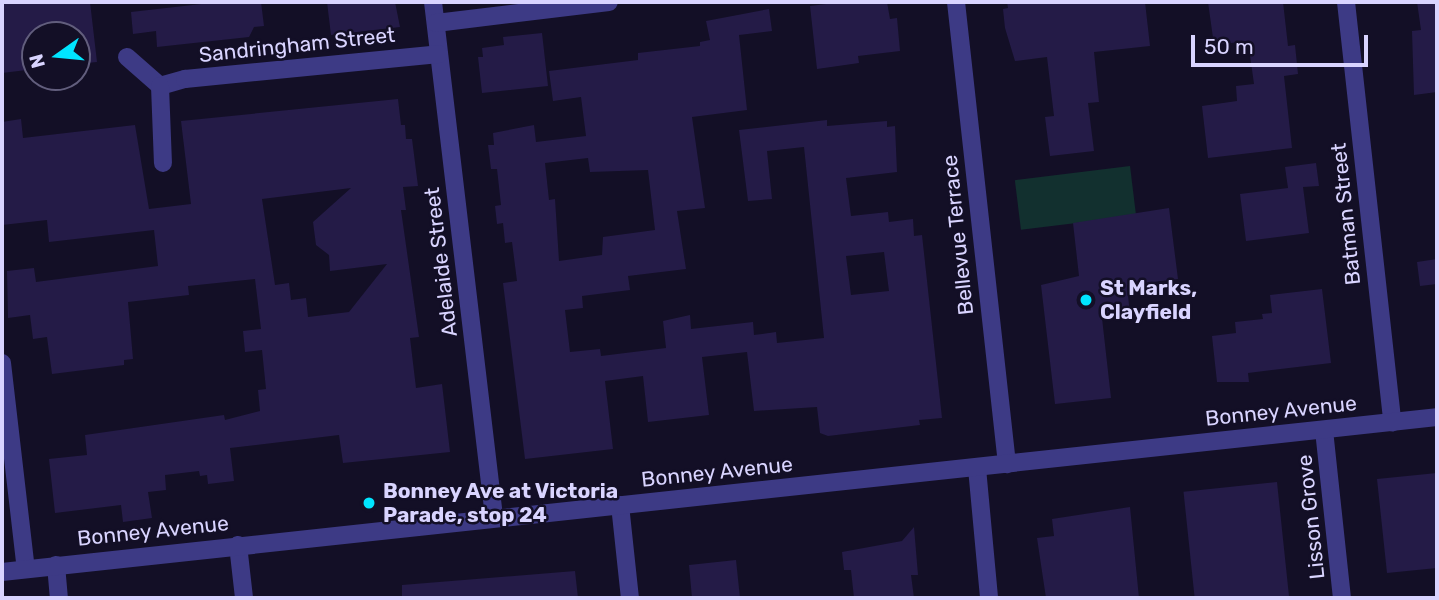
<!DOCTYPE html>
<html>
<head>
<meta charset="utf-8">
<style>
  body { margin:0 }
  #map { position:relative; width:1439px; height:600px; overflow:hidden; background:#130f26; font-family:Rubik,sans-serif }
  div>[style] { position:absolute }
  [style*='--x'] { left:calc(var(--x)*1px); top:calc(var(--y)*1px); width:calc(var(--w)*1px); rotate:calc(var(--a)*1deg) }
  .green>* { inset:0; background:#12302f; transform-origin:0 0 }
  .building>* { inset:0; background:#241b47; transform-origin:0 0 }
  .minor>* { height:18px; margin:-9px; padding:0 9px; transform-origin:9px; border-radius:9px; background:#3d3a85 }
  .dots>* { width:19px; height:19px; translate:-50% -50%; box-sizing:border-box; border:4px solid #130f26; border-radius:50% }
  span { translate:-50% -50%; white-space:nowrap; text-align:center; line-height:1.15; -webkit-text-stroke:5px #130f26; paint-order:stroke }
  .street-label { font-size:21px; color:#d9d4ff }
  .poi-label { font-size:21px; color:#d9d4ff; font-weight:700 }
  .left { translate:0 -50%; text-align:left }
  .frame { position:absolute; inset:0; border:4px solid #d9d4ff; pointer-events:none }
  .north { position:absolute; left:21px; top:21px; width:70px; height:70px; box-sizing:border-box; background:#130f26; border:2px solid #625e7d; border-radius:50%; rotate:255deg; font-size:19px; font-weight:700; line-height:28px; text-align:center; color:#d9d4ff }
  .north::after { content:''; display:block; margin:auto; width:24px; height:32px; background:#00e5ff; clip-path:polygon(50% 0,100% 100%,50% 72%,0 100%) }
  .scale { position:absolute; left:1191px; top:35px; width:177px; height:32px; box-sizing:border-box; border:4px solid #d9d4ff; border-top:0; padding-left:9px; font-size:21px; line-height:24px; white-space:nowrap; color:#d9d4ff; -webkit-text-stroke:5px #130f26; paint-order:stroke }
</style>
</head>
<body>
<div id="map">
  <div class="green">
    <i style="left:1130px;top:166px;width:50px;height:116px;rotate:83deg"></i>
  </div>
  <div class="building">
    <i style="clip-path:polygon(2px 2px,90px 2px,97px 62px,77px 64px,77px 35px,35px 35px,35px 69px,2px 73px)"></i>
    <i style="clip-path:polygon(219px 2px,261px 2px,264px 26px,254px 27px,249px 37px,157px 47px,156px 31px,133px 34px,131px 12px)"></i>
    <i style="clip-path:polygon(327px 2px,395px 2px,400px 27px,331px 35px)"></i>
    <i style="clip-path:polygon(842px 2px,887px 2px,890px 19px,897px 18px,900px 51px,858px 56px,859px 63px,817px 69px,810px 6px)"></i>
    <i style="clip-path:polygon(1007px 2px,1145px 2px,1150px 46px,1094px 52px,1099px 102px,1088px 103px,1094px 151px,1050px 156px,1045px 117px,1054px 116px,1047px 57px,1015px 61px,1005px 28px,1003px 9px,1008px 8px)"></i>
    <i style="clip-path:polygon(1208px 2px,1283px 2px,1288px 46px,1295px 45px,1298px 74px,1284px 76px,1292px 148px,1208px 158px,1202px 106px,1237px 101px,1236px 86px,1254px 84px,1248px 41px,1214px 45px)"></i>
    <i style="clip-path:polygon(1417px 2px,1437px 2px,1437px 92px,1414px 95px,1412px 31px,1421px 30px)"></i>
    <i style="clip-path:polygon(evenodd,769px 9px,772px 31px,739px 35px,747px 110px,692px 117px,705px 208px,677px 211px,686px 269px,628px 276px,630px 290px,582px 296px,583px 308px,565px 310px,570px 352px,600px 349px,601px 356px,666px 348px,663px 321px,690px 315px,691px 329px,753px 322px,754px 335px,776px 332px,777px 343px,824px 338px,804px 147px,767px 151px,772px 199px,748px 201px,739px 130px,827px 120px,827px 126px,887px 121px,887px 127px,895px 126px,897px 172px,846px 178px,851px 216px,888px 212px,889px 222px,913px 219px,914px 236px,922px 235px,942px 418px,919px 420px,920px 425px,828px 436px,820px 433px,817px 407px,754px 411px,747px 352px,702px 357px,709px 415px,648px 422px,643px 376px,605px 381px,613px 449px,525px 459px,503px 283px,517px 281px,512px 242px,505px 243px,503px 223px,497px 224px,495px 206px,501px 205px,497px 169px,491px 169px,488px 145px,494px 145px,493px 133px,534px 125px,536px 142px,586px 136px,581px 97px,553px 101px,549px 71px,638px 60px,638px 53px,700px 46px,700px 42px,710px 40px,706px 21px,769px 9px,588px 158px,590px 172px,648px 170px,655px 230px,603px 237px,602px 255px,559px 261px,555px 199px,549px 200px,545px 163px,588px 158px,769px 9px,884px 252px,889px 291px,851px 295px,846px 256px,884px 252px)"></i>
    <i style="clip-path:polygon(542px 33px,548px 86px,482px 93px,478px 57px,483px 57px,482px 48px,504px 45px,503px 37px)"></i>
    <i style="clip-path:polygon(evenodd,398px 99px,401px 125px,405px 125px,406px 139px,412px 139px,418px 186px,403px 187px,406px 210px,401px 210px,419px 337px,410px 338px,416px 388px,442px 384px,450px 452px,343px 463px,339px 435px,230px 448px,234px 481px,208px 484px,207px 475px,200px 476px,199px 471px,165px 475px,166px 490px,148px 492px,152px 518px,123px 522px,121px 505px,55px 513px,49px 459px,87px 455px,85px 435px,224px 415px,225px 420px,260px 411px,258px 390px,266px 389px,262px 350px,245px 352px,243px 331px,261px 329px,255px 279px,188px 286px,189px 295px,128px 302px,133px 359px,124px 360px,124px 365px,52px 374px,47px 337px,33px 339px,30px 315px,8px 318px,7px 271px,34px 268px,36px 282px,158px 266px,154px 230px,49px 242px,47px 220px,2px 225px,2px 122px,21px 119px,23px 138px,135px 125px,149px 209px,191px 204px,181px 121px,398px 99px,351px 188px,313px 222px,316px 245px,329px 255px,330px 271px,387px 264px,349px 312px,308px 317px,306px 298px,291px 300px,289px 283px,275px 285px,262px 199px,351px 188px)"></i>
    <i style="clip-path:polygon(1316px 163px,1319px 186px,1303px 187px,1309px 233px,1246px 241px,1240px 194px,1288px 188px,1285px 167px)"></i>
    <i style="clip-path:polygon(1169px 208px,1178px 279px,1127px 285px,1130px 315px,1102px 318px,1111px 398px,1055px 404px,1041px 285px,1079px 276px,1073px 223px)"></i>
    <i style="clip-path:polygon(1437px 259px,1437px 284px,1420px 286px,1417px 262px)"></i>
    <i style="clip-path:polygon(1322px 289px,1331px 363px,1248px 373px,1249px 382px,1217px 382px,1212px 336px,1236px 333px,1235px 322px,1263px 319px,1262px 314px,1272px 313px,1270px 295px)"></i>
    <i style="clip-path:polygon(1437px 473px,1437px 568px,1387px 573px,1377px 479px)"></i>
    <i style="left:1277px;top:482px;width:117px;height:94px;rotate:84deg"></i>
    <i style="clip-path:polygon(1130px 507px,1139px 598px,1046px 598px,1037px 538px,1054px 536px,1052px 519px)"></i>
    <i style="clip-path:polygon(914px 527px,918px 575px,911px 575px,914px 598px,854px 598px,851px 570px,844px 570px,842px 552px,902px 541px)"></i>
    <i style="clip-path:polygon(736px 560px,740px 598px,692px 598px,689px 565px)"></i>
    <i style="clip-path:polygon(575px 571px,578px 598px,402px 598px,402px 585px)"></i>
  </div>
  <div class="minor">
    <i style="--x:433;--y:2;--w:519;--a:83.24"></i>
    <i style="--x:956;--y:2;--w:465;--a:83.7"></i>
    <i style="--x:1346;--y:2;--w:423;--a:83.7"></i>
    <i style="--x:436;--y:23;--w:174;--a:-6.9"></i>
    <i style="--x:127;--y:57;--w:44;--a:41.3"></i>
    <i style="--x:160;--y:86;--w:26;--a:-16"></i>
    <i style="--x:185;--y:79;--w:255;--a:-5.6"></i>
    <i style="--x:160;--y:86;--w:77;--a:87.8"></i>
    <i style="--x:2;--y:363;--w:207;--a:83.4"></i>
    <i style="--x:1324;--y:430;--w:169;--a:83.9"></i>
    <i style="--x:977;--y:468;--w:131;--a:84.7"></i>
    <i style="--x:620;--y:505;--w:94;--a:83.9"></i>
    <i style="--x:238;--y:545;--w:53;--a:83.5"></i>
    <i style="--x:56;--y:565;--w:33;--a:85"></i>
    <i style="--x:2;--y:572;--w:1443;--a:-6.16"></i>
  </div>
  <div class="dots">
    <i style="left:1086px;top:300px;background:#00e5ff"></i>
    <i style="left:369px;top:503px;background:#00e5ff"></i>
  </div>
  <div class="street-label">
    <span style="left:297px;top:45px;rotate:-6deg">Sandringham Street</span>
    <span style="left:1346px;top:214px;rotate:-96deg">Batman Street</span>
    <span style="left:958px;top:235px;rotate:-96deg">Bellevue Terrace</span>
    <span style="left:441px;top:262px;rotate:-97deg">Adelaide Street</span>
    <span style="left:1281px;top:411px;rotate:-6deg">Bonney Avenue</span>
    <span style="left:717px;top:472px;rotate:-6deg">Bonney Avenue</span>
    <span style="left:1311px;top:517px;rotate:-96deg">Lisson Grove</span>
    <span style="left:153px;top:531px;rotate:-6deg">Bonney Avenue</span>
  </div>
  <div class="poi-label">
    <span class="left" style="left:1100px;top:300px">St Marks,<br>Clayfield</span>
    <span class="left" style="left:383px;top:503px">Bonney Ave at Victoria<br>Parade, stop 24</span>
  </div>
  <div class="frame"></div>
  <div class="north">N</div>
  <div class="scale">50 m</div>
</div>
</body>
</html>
